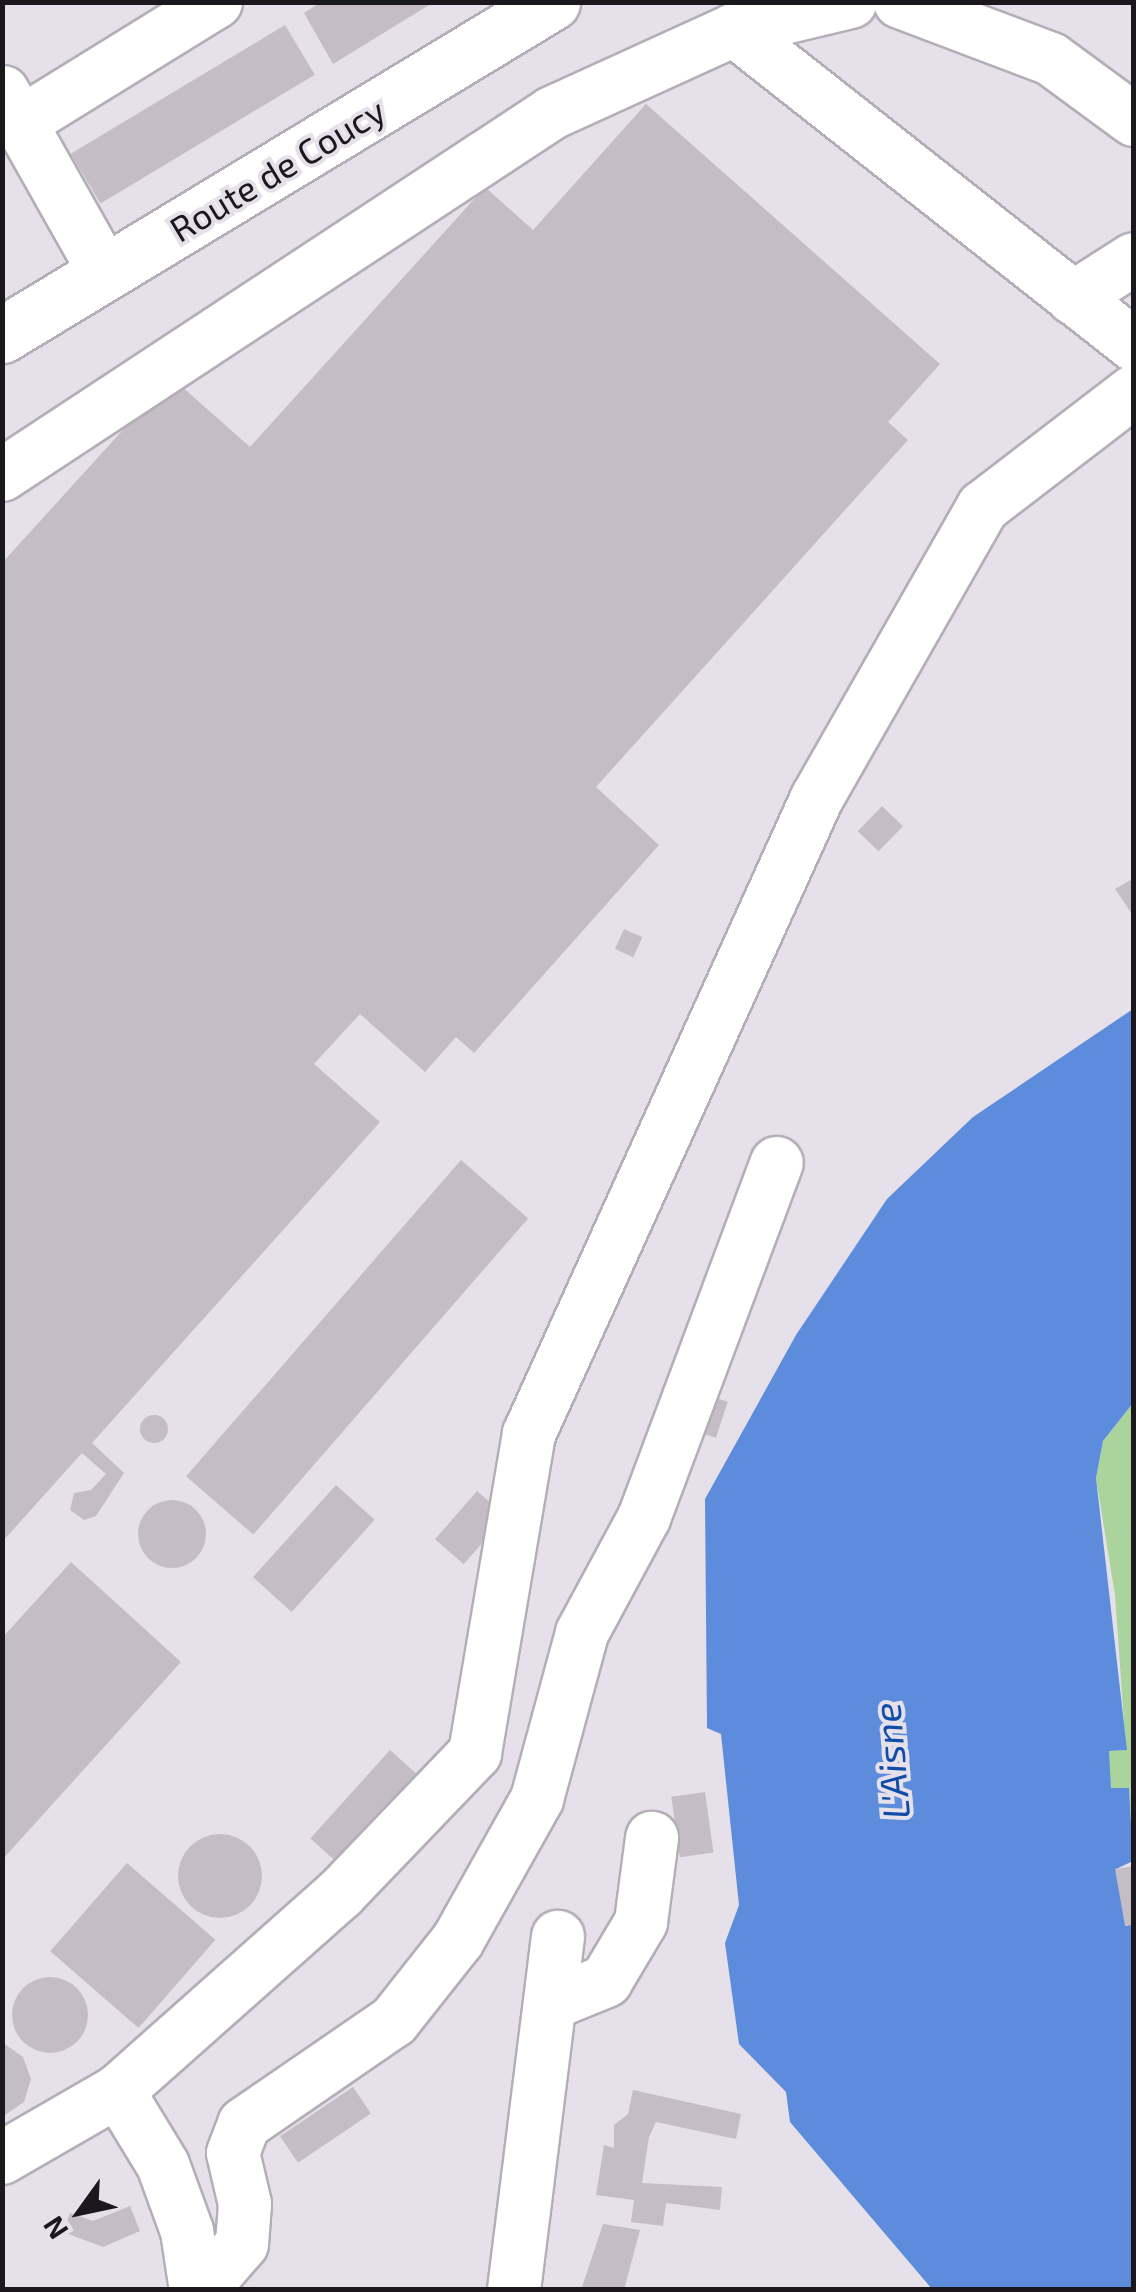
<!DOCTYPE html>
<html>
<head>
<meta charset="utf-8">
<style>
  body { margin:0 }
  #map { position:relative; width:1136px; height:2292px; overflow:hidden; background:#e5e0ea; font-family:"Exo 2",sans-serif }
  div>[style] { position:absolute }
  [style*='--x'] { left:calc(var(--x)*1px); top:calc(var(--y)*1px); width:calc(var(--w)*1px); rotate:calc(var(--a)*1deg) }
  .green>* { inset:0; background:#aad49b }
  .water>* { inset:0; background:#5c8cdb }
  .building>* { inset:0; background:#c5bdc5; transform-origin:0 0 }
  .round { border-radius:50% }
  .roads { filter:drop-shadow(2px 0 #b3aeb8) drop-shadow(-2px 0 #b3aeb8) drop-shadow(0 2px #b3aeb8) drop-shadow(0 -2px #b3aeb8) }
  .minor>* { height:52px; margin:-26px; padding:0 26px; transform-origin:26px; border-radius:26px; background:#fff }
  .major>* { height:55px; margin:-27.5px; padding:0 27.5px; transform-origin:27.5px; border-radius:27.5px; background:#fff }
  span { translate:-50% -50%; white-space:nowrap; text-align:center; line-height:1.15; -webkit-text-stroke:8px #e5e0ea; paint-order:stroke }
  .street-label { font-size:35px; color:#1a181c }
  .water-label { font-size:38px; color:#0f4ca8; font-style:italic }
  .frame { position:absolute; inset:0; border:5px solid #1a181c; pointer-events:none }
  .north { position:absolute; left:30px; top:2162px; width:100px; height:100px; -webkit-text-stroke:8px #e5e0ea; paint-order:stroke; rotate:237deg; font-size:28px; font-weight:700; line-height:40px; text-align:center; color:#1a181c }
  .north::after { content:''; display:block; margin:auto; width:35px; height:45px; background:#1a181c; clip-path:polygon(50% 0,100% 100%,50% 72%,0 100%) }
</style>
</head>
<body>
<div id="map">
  <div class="green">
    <i style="clip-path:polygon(1133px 1403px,1133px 1861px,1129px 1788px,1111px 1788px,1108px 1751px,1126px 1750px,1115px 1595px,1096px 1478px,1103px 1441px)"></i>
  </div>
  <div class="water">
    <i style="clip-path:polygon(1133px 1009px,1133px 1403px,1103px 1441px,1096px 1478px,1127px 1750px,1109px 1751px,1111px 1788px,1129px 1788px,1133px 1861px,1116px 1869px,1126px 1926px,1134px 1924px,1133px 2289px,932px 2289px,790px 2122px,786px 2092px,739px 2044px,725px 1943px,739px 1905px,721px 1734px,707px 1728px,705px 1499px,796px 1335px,887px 1199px,973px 1117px)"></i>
  </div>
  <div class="building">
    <i style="clip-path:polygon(321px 2px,434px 2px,333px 64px,304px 13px)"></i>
    <i style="left:285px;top:25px;width:58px;height:250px;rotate:59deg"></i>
    <i style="clip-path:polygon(646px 104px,940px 364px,888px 422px,908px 440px,596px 787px,659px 845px,474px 1053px,456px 1037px,425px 1072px,360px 1014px,314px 1064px,380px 1122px,92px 1443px,124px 1473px,96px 1516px,84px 1520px,70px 1510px,74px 1493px,91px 1490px,106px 1474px,82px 1453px,2px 1542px,2px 563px,171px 377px,250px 447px,485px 187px,533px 230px)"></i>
    <i style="left:882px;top:806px;width:29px;height:35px;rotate:44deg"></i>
    <i style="clip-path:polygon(1134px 878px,1134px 917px,1115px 889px)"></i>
    <i style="left:624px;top:929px;width:20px;height:22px;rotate:24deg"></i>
    <i style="left:461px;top:1160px;width:89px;height:419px;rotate:41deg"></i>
    <i style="left:704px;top:1394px;width:25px;height:38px;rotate:18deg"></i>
    <i class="round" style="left:140px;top:1415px;width:28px;height:28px"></i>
    <i style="left:336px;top:1485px;width:52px;height:124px;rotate:42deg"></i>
    <i style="left:477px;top:1491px;width:38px;height:64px;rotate:41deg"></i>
    <i class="round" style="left:138px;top:1500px;width:68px;height:68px"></i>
    <i style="clip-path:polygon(71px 1562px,181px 1662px,2px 1860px,2px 1638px)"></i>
    <i style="left:390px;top:1750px;width:36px;height:119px;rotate:42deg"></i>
    <i style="left:705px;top:1792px;width:61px;height:34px;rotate:82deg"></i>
    <i class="round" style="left:178px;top:1834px;width:84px;height:84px"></i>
    <i style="left:127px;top:1863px;width:117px;height:117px;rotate:41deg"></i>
    <i style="clip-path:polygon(1134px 1866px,1134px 1924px,1125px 1926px,1115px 1869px)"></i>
    <i class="round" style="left:12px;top:1977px;width:76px;height:76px"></i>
    <i style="clip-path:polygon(2px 2042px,23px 2057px,31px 2079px,24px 2102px,2px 2117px)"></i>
    <i style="left:353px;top:2087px;width:32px;height:88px;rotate:56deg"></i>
    <i style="clip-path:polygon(633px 2090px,741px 2114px,736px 2139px,656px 2122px,649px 2137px,642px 2183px,722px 2187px,720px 2210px,666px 2203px,663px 2226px,631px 2222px,634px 2200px,596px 2195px,604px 2145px,614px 2148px,614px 2125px,628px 2114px)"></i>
    <i style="clip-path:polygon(130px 2206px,140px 2231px,103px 2247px,63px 2232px,70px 2213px,93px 2221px)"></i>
    <i style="clip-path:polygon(603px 2224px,640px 2230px,624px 2290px,581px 2290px)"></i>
  </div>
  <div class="roads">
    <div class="minor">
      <i style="--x:900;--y:2;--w:161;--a:20.7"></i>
      <i style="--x:1051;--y:59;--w:103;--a:36.3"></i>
      <i style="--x:734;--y:30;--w:120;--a:-13.5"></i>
      <i style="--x:3;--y:92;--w:208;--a:60.6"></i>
      <i style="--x:17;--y:125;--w:234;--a:-31.7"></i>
      <i style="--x:1073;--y:298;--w:72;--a:-32.6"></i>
      <i style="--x:2;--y:475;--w:658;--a:-33.35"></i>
      <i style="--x:552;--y:113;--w:200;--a:-24.5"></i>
      <i style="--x:734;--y:30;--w:509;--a:38.22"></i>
      <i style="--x:550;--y:2004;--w:61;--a:-22.3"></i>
      <i style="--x:606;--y:1981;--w:69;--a:-59.3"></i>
      <i style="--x:641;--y:1922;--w:85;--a:-82.5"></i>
      <i style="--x:2;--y:2158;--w:134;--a:-30"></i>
      <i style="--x:196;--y:2290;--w:60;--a:-98.7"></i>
      <i style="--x:187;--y:2231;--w:70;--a:-110"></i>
      <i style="--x:163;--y:2165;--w:87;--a:-121.3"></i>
      <i style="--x:118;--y:2091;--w:297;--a:-41.6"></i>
      <i style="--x:340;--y:1894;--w:195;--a:-46.2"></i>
      <i style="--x:475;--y:1753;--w:324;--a:-80.4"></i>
      <i style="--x:529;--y:1434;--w:698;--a:-65.64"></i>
      <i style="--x:817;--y:798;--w:335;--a:-60.3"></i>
      <i style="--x:983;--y:507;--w:190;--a:-37.5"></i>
      <i style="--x:202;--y:2290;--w:61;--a:-49"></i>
      <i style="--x:242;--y:2244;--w:40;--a:-85.7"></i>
      <i style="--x:245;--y:2204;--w:52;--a:-103.2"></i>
      <i style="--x:233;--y:2153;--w:31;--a:-69"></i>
      <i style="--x:244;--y:2124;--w:182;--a:-34.5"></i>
      <i style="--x:394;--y:2021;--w:103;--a:-51.7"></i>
      <i style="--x:458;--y:1940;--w:162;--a:-60.7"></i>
      <i style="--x:537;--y:1799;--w:172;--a:-74.8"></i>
      <i style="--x:582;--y:1633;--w:131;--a:-61.7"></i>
      <i style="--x:644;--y:1518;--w:379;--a:-69.5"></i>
      <i style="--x:514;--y:2290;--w:356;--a:-82.9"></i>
    </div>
    <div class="major">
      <i style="--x:2;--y:335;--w:643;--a:-31.19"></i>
    </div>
  </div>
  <div class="street-label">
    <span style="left:277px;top:169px;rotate:-31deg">Route de Coucy</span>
  </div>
  <div class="water-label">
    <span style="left:891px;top:1761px;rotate:-95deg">L'Aisne</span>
  </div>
  <div class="frame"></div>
  <div class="north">N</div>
</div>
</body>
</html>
